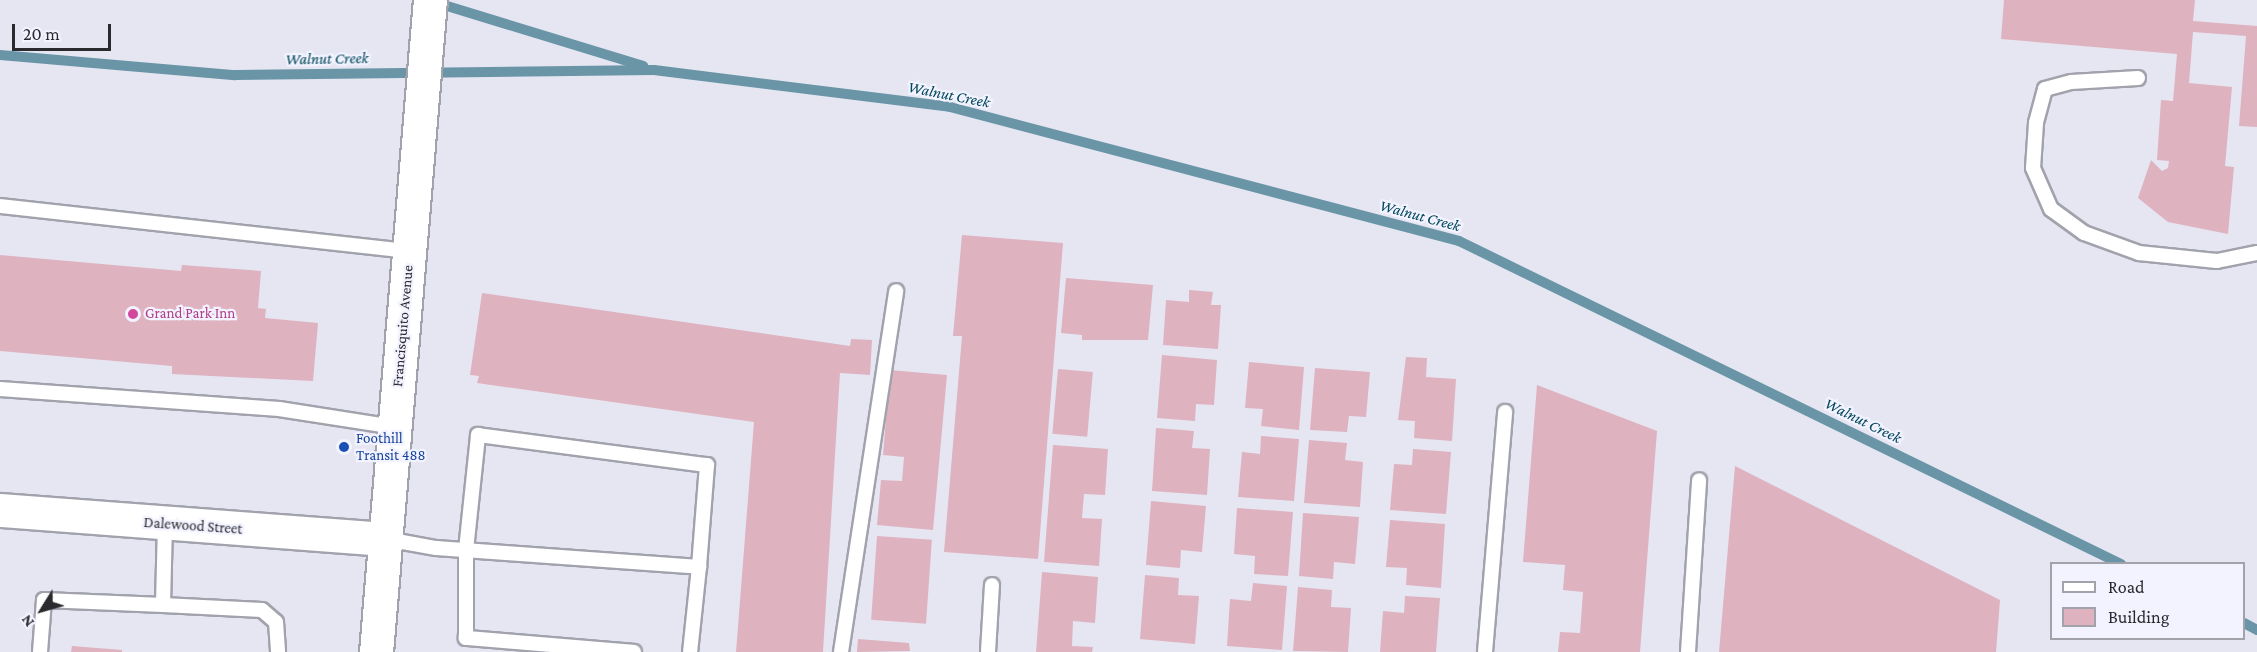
<!DOCTYPE html>
<html>
<head>
<meta charset="utf-8">
<style>
  body { margin:0 }
  #map { position:relative; width:2257px; height:652px; overflow:hidden; background:#e5e6f2; font-family:"Crimson Pro",serif }
  div>[style] { position:absolute }
  [style*='--x'] { left:calc(var(--x)*1px); top:calc(var(--y)*1px); width:calc(var(--w)*1px); rotate:calc(var(--a)*1deg) }
  .stream>* { height:10px; margin:-5px; padding:0 5px; transform-origin:5px; border-radius:5px; background:#6995a7 }
  .building>* { inset:0; background:#dfb2c0; transform-origin:0 0 }
  .roads { filter:drop-shadow(2px 0 #a1a2ac) drop-shadow(-2px 0 #a1a2ac) drop-shadow(0 2px #a1a2ac) drop-shadow(0 -2px #a1a2ac) }
  .service>* { height:14px; margin:-7px; padding:0 7px; transform-origin:7px; border-radius:7px; background:#fff }
  .tertiary>* { height:33px; margin:-16.5px; padding:0 16.5px; transform-origin:16.5px; border-radius:16.5px; background:#fff }
  .dots>* { width:16px; height:16px; translate:-50% -50%; box-sizing:border-box; border:3px solid #f2f3ff; border-radius:50% }
  span { translate:-50% -50%; white-space:nowrap; text-align:center; line-height:1.15; -webkit-text-stroke:4.5px #f2f3ff; paint-order:stroke }
  .hotel-label { font-size:15px; color:#b23c85 }
  .left { translate:0 -50%; text-align:left }
  .street-label { font-size:15px; color:#29292e }
  .transit-label { font-size:15px; color:#164399 }
  .water-label { font-size:16px; color:#014659; font-style:italic }
  .legend { position:absolute; left:2050px; top:562px; width:195px; height:78px; box-sizing:border-box; background:#f2f3ff; border:2px solid #a2a2ab; margin:0; padding:8px 10px; list-style:none; font-size:18px; color:#29292e }
  .legend li { display:flex; align-items:center; gap:12px; height:30px }
  .legend b { width:30px; border:2px solid #a2a2ab }
  .north { position:absolute; left:12px; top:580px; width:60px; height:60px; -webkit-text-stroke:4px #f2f3ff; paint-order:stroke; rotate:233deg; font-size:16px; font-weight:700; line-height:24px; text-align:center; color:#29292e }
  .north::after { content:''; display:block; margin:auto; width:21px; height:27px; background:#29292e; clip-path:polygon(50% 0,100% 100%,50% 72%,0 100%) }
  .scale { position:absolute; left:12px; top:24px; width:99px; height:27px; box-sizing:border-box; border:3px solid #29292e; border-top:0; padding-left:8px; font-size:18px; line-height:21px; white-space:nowrap; color:#29292e; -webkit-text-stroke:4px #f2f3ff; paint-order:stroke }
</style>
</head>
<body>
<div id="map">
  <div class="stream">
    <i style="--x:434;--y:2;--w:219;--a:17"></i>
    <i style="--x:0;--y:55;--w:236;--a:4.9"></i>
    <i style="--x:235;--y:75;--w:419;--a:-0.7"></i>
    <i style="--x:654;--y:70;--w:298;--a:7.1"></i>
    <i style="--x:950;--y:107;--w:526;--a:14.75"></i>
    <i style="--x:1459;--y:241;--w:737;--a:26.01"></i>
    <i style="--x:2244;--y:623;--w:15;--a:28"></i>
  </div>
  <div class="building">
    <i style="clip-path:polygon(2004px 0,2195px 0,2193px 21px,2257px 26px,2257px 127px,2239px 126px,2246px 36px,2193px 32px,2189px 83px,2232px 87px,2225px 166px,2234px 167px,2228px 234px,2168px 222px,2138px 198px,2151px 160px,2162px 171px,2168px 168px,2169px 161px,2157px 160px,2161px 100px,2173px 101px,2177px 54px,2001px 39px)"></i>
    <i style="clip-path:polygon(962px 235px,1063px 243px,1038px 559px,944px 552px,962px 336px,953px 336px)"></i>
    <i style="clip-path:polygon(0 255px,181px 271px,182px 265px,261px 271px,258px 308px,266px 309px,265px 318px,318px 323px,313px 381px,172px 374px,172px 366px,0 351px)"></i>
    <i style="clip-path:polygon(1066px 278px,1153px 285px,1148px 340px,1082px 340px,1082px 335px,1061px 333px)"></i>
    <i style="clip-path:polygon(1189px 290px,1213px 292px,1211px 305px,1221px 305px,1218px 349px,1163px 345px,1166px 300px,1189px 302px)"></i>
    <i style="clip-path:polygon(482px 293px,850px 346px,851px 339px,872px 340px,870px 375px,840px 373px,823px 652px,736px 652px,754px 422px,477px 383px,479px 376px,470px 375px)"></i>
    <i style="clip-path:polygon(1162px 355px,1217px 360px,1214px 405px,1196px 404px,1195px 421px,1157px 418px)"></i>
    <i style="clip-path:polygon(1406px 357px,1427px 358px,1426px 377px,1456px 379px,1452px 441px,1414px 438px,1415px 421px,1398px 420px)"></i>
    <i style="clip-path:polygon(1249px 362px,1304px 367px,1299px 430px,1261px 426px,1263px 409px,1245px 408px)"></i>
    <i style="clip-path:polygon(1315px 368px,1370px 372px,1366px 417px,1349px 416px,1347px 432px,1310px 430px)"></i>
    <i style="left:1058px;top:369px;width:35px;height:65px;rotate:5deg"></i>
    <i style="clip-path:polygon(890px 370px,947px 375px,933px 530px,877px 525px,881px 480px,902px 481px,904px 457px,883px 455px)"></i>
    <i style="clip-path:polygon(1537px 385px,1657px 431px,1640px 652px,1558px 652px,1560px 632px,1580px 633px,1583px 592px,1563px 590px,1565px 565px,1523px 562px)"></i>
    <i style="clip-path:polygon(1156px 428px,1194px 431px,1192px 448px,1210px 449px,1207px 495px,1152px 491px)"></i>
    <i style="clip-path:polygon(1261px 436px,1299px 439px,1294px 501px,1238px 497px,1242px 452px,1260px 454px)"></i>
    <i style="clip-path:polygon(1309px 440px,1347px 443px,1345px 460px,1363px 462px,1360px 507px,1304px 503px)"></i>
    <i style="clip-path:polygon(1053px 445px,1108px 449px,1105px 495px,1084px 494px,1082px 518px,1102px 519px,1099px 566px,1044px 562px)"></i>
    <i style="clip-path:polygon(1413px 449px,1451px 452px,1446px 514px,1390px 510px,1394px 464px,1412px 465px)"></i>
    <i style="clip-path:polygon(1735px 466px,2000px 600px,1996px 652px,1719px 652px)"></i>
    <i style="clip-path:polygon(1151px 501px,1206px 506px,1202px 552px,1181px 550px,1180px 568px,1146px 565px)"></i>
    <i style="clip-path:polygon(1237px 508px,1293px 512px,1288px 576px,1254px 574px,1255px 556px,1234px 554px)"></i>
    <i style="clip-path:polygon(1303px 513px,1359px 517px,1355px 564px,1334px 562px,1333px 579px,1299px 576px)"></i>
    <i style="clip-path:polygon(1390px 520px,1445px 524px,1441px 588px,1406px 585px,1407px 568px,1386px 567px)"></i>
    <i style="left:877px;top:536px;width:55px;height:84px;rotate:4deg"></i>
    <i style="clip-path:polygon(1042px 572px,1098px 577px,1095px 623px,1073px 621px,1072px 646px,1093px 647px,1092px 652px,1036px 652px)"></i>
    <i style="clip-path:polygon(1145px 575px,1179px 578px,1178px 595px,1199px 596px,1195px 644px,1140px 639px)"></i>
    <i style="clip-path:polygon(1253px 583px,1287px 586px,1282px 650px,1227px 646px,1230px 599px,1251px 601px)"></i>
    <i style="clip-path:polygon(1298px 587px,1332px 590px,1331px 607px,1351px 608px,1348px 652px,1293px 651px)"></i>
    <i style="clip-path:polygon(1405px 596px,1440px 598px,1436px 652px,1380px 652px,1383px 611px,1404px 613px)"></i>
    <i style="clip-path:polygon(858px 639px,909px 643px,910px 651px,857px 652px)"></i>
    <i style="clip-path:polygon(72px 646px,122px 650px,122px 652px,71px 652px)"></i>
  </div>
  <div class="roads">
    <div class="service">
      <i style="--x:2138;--y:78;--w:67;--a:176.6"></i>
      <i style="--x:2071;--y:82;--w:27;--a:165"></i>
      <i style="--x:2045;--y:89;--w:35;--a:105"></i>
      <i style="--x:2036;--y:123;--w:45;--a:93.8"></i>
      <i style="--x:2033;--y:168;--w:45;--a:66.3"></i>
      <i style="--x:2051;--y:209;--w:41;--a:36"></i>
      <i style="--x:2084;--y:233;--w:59;--a:20"></i>
      <i style="--x:2139;--y:253;--w:78;--a:5.9"></i>
      <i style="--x:2217;--y:261;--w:41;--a:-11.3"></i>
      <i style="--x:0;--y:206;--w:411;--a:6.3"></i>
      <i style="--x:0;--y:389;--w:280;--a:4.1"></i>
      <i style="--x:279;--y:409;--w:116;--a:8.9"></i>
      <i style="--x:386;--y:539;--w:51;--a:10.2"></i>
      <i style="--x:436;--y:548;--w:264;--a:4.1"></i>
      <i style="--x:699;--y:567;--w:85;--a:96"></i>
      <i style="--x:163;--y:605;--w:99;--a:2.9"></i>
      <i style="--x:262;--y:610;--w:18;--a:41"></i>
      <i style="--x:276;--y:622;--w:30;--a:86"></i>
      <i style="--x:40;--y:652;--w:52;--a:-85.6"></i>
      <i style="--x:44;--y:600;--w:119;--a:2.4"></i>
      <i style="--x:163;--y:605;--w:81;--a:-88.6"></i>
      <i style="--x:634;--y:652;--w:169;--a:-175.2"></i>
      <i style="--x:466;--y:638;--w:88;--a:-90"></i>
      <i style="--x:466;--y:550;--w:116;--a:-84"></i>
      <i style="--x:478;--y:435;--w:231;--a:7.5"></i>
      <i style="--x:707;--y:465;--w:102;--a:94.5"></i>
      <i style="--x:841;--y:652;--w:365;--a:-81.3"></i>
      <i style="--x:988;--y:652;--w:67;--a:-86.6"></i>
      <i style="--x:1485;--y:652;--w:241;--a:-85.2"></i>
      <i style="--x:1688;--y:652;--w:172;--a:-86.3"></i>
    </div>
    <div class="tertiary">
      <i style="--x:0;--y:510;--w:386;--a:4.3"></i>
      <i style="--x:376;--y:652;--w:654;--a:-85.27"></i>
    </div>
  </div>
  <div class="dots">
    <i style="left:133px;top:314px;background:#d1479c"></i>
    <i style="left:344px;top:447px;background:#1a4fb4"></i>
  </div>
  <div class="hotel-label">
    <span class="left" style="left:145px;top:314px">Grand Park Inn</span>
  </div>
  <div class="street-label">
    <span style="left:403px;top:326px;rotate:-85deg">Francisquito Avenue</span>
    <span style="left:193px;top:526px;rotate:4deg">Dalewood Street</span>
  </div>
  <div class="transit-label">
    <span class="left" style="left:356px;top:447px">Foothill<br>Transit 488</span>
  </div>
  <div class="water-label">
    <span style="left:327px;top:59px;rotate:-1deg">Walnut Creek</span>
    <span style="left:949px;top:95px;rotate:11deg">Walnut Creek</span>
    <span style="left:1420px;top:216px;rotate:15deg">Walnut Creek</span>
    <span style="left:1863px;top:421px;rotate:26deg">Walnut Creek</span>
  </div>
  <ul class="legend">
  <li><b style="height:8px;background:#fff"></b>Road</li>
  <li><b style="height:16px;background:#dfb2c0"></b>Building</li>
  </ul>
  <div class="north">N</div>
  <div class="scale">20 m</div>
</div>
</body>
</html>
